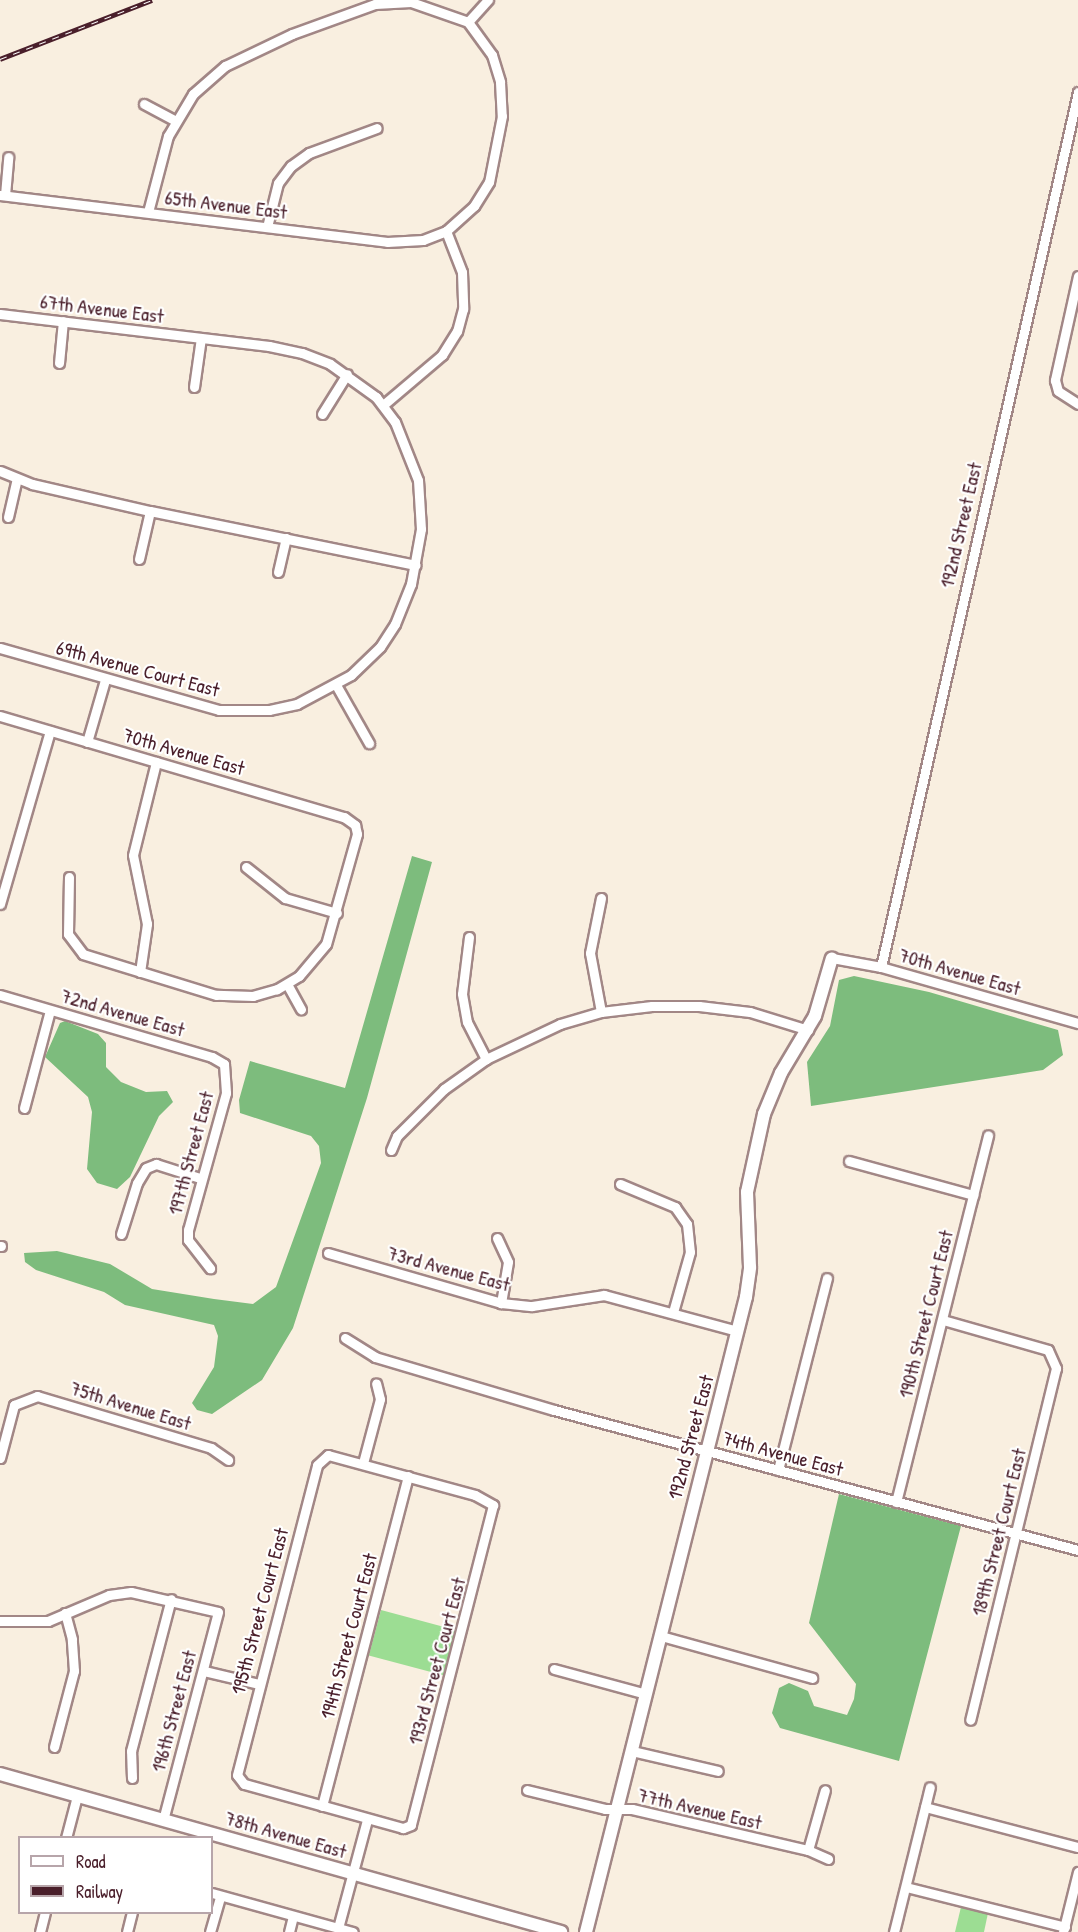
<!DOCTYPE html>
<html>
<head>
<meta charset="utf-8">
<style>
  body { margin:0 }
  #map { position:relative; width:1078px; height:1932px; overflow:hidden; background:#f9efe0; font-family:"Patrick Hand",sans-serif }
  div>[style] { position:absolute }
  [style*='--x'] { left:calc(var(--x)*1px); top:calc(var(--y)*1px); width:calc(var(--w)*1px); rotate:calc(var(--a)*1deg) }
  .green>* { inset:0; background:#9cdd93; transform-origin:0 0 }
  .forest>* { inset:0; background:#7dbc7d }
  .roads { filter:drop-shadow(2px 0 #a28786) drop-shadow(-2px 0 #a28786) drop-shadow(0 2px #a28786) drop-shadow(0 -2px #a28786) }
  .street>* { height:9px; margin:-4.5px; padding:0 4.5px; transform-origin:4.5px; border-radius:4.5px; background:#fff }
  .secondary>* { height:12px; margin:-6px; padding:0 6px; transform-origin:6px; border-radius:6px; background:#fff }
  .rail>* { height:4.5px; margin-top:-2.25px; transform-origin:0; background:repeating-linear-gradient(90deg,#fff 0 7px,#4a1f2b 0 14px); box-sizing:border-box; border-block:2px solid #4a1f2b }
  span { translate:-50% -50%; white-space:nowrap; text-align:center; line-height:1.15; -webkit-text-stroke:4.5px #fff; paint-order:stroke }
  .street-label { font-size:20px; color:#4a1f2b }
  .legend { position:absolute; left:18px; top:1836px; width:195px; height:78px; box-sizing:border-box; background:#fff; border:2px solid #b7a5aa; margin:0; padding:8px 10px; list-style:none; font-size:18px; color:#4a1f2b }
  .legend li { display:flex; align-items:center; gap:12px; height:30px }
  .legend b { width:30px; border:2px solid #b7a5aa }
</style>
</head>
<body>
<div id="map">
  <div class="green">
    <i style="left:381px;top:1610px;width:77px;height:47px;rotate:15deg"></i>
    <i style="clip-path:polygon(961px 1907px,988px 1913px,984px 1932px,955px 1932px)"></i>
  </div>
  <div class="forest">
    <i style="clip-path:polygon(412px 856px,432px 862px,367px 1098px,293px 1328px,262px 1380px,212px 1414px,197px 1410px,192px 1403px,214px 1367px,218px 1336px,214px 1325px,125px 1305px,104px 1292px,36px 1270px,25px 1262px,24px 1253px,57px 1251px,110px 1264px,152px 1289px,214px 1299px,253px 1304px,276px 1287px,321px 1163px,319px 1146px,311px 1136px,240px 1113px,239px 1100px,250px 1061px,345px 1088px)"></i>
    <i style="clip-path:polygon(854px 976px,929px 992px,1058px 1030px,1063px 1055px,1043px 1070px,811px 1106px,807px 1062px,830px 1026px,839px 980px)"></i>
    <i style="clip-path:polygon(65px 1021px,98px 1034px,106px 1043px,106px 1067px,121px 1082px,146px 1092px,167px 1091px,173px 1102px,159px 1116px,130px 1177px,117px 1189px,97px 1183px,87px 1169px,92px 1112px,88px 1097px,45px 1057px,60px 1023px)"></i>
    <i style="clip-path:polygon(839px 1494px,961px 1526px,899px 1761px,780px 1728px,772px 1713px,779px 1688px,789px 1683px,808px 1691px,814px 1706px,847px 1715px,854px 1699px,856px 1684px,809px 1623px)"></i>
  </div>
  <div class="roads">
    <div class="street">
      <i style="--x:468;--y:22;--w:30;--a:-48"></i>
      <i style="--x:144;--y:104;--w:36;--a:28"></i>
      <i style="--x:0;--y:195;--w:390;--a:6.9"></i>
      <i style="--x:387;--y:242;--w:36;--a:-3"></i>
      <i style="--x:423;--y:240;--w:25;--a:-21"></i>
      <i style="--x:5;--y:195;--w:38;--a:-85"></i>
      <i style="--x:148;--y:212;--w:79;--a:-75.3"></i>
      <i style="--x:168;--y:136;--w:49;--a:-59.2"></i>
      <i style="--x:193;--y:94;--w:43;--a:-41.2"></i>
      <i style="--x:225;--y:66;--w:74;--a:-25.5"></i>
      <i style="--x:292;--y:34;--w:88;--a:-19.9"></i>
      <i style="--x:375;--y:4;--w:36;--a:-3"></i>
      <i style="--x:411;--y:2;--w:60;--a:19.3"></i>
      <i style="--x:468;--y:22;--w:41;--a:54"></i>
      <i style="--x:492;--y:55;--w:28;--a:73"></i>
      <i style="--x:500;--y:82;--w:34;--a:87"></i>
      <i style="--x:502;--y:116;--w:67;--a:101.1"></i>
      <i style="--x:489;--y:182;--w:28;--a:122"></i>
      <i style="--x:474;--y:206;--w:38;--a:138"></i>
      <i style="--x:446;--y:231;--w:44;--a:68.7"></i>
      <i style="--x:462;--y:272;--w:37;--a:88"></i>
      <i style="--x:463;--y:309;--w:23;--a:105"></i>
      <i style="--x:457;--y:331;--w:28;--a:122"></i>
      <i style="--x:442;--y:355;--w:77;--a:139.7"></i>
      <i style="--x:267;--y:227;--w:45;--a:-76"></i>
      <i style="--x:278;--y:183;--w:21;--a:-53"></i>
      <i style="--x:291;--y:166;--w:22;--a:-36"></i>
      <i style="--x:309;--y:153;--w:72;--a:-20.2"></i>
      <i style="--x:1078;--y:276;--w:107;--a:102.5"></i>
      <i style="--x:1055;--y:380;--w:11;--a:75"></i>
      <i style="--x:1058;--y:391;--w:24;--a:33"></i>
      <i style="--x:0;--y:314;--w:271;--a:6.8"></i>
      <i style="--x:269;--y:346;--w:34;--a:12"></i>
      <i style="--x:302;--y:353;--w:30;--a:21"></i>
      <i style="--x:330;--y:364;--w:57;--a:35.7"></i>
      <i style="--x:376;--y:397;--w:31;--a:53"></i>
      <i style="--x:395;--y:422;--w:62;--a:68.4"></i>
      <i style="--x:418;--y:480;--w:49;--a:86.5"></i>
      <i style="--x:421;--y:529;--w:56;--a:100.3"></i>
      <i style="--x:411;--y:584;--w:43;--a:111.8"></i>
      <i style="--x:395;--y:624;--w:27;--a:123"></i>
      <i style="--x:380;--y:647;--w:40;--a:136"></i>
      <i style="--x:351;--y:675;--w:61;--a:151.8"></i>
      <i style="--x:297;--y:704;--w:29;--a:168"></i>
      <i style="--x:269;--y:710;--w:50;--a:180"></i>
      <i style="--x:219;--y:710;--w:228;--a:-164.2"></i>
      <i style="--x:59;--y:363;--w:42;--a:-84.6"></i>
      <i style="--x:194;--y:387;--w:49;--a:-81.9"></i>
      <i style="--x:322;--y:414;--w:47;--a:-58"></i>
      <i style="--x:0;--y:471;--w:35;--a:22"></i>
      <i style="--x:32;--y:484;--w:121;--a:12.9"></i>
      <i style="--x:150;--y:511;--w:271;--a:11.5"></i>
      <i style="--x:8;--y:517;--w:39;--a:-77"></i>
      <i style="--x:139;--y:559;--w:49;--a:-77.1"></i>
      <i style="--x:278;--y:572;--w:35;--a:-77"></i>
      <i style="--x:336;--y:685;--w:67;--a:60.4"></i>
      <i style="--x:0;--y:716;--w:359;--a:16.4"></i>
      <i style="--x:344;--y:817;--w:14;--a:36"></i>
      <i style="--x:355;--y:825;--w:9;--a:77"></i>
      <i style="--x:357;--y:834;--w:114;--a:105.7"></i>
      <i style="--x:326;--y:944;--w:42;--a:130.2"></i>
      <i style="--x:299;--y:976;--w:26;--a:149"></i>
      <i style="--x:277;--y:989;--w:25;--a:164"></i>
      <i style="--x:253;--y:996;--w:37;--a:-178"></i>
      <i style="--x:216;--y:995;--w:139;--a:-162.9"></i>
      <i style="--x:83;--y:954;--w:25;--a:-127"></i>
      <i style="--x:68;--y:934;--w:57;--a:-89"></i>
      <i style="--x:87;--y:742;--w:65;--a:-73.8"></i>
      <i style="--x:246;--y:867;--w:50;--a:38.5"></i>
      <i style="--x:285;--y:898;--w:54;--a:16.1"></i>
      <i style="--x:601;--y:898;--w:56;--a:101.3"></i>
      <i style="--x:590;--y:953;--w:60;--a:79.4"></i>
      <i style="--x:0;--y:904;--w:180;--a:-73.9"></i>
      <i style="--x:469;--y:937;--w:57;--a:97"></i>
      <i style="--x:462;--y:994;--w:28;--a:80"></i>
      <i style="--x:467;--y:1022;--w:42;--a:62.8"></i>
      <i style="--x:832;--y:958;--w:50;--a:10.4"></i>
      <i style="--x:881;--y:967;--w:205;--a:15.9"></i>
      <i style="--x:881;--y:967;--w:897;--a:-77.31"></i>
      <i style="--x:140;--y:972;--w:49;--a:-81.7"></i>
      <i style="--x:147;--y:924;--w:70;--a:-101.5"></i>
      <i style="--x:133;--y:855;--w:96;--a:-76.1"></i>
      <i style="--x:287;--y:984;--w:29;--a:61"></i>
      <i style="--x:0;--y:995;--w:221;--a:16.3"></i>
      <i style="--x:212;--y:1057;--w:14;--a:30"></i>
      <i style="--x:224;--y:1064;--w:29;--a:86"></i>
      <i style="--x:226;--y:1093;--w:142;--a:105.5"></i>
      <i style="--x:188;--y:1230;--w:10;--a:90"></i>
      <i style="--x:188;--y:1240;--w:36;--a:52"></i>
      <i style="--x:24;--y:1108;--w:101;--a:-75.1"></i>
      <i style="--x:391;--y:1150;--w:15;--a:-67"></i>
      <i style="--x:397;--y:1136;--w:66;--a:-45"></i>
      <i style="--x:444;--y:1089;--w:52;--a:-35.5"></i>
      <i style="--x:486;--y:1059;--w:82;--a:-25.3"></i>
      <i style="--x:560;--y:1024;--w:43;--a:-16.3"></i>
      <i style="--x:601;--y:1012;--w:51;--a:-6.7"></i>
      <i style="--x:652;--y:1006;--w:47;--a:0"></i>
      <i style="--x:699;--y:1006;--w:51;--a:6.7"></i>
      <i style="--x:750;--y:1012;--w:61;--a:17.2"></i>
      <i style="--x:849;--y:1161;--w:129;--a:15.3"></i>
      <i style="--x:620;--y:1184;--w:60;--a:22.7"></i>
      <i style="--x:675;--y:1207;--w:21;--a:55"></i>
      <i style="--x:687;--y:1224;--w:28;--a:84"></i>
      <i style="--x:690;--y:1252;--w:62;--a:105.8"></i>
      <i style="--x:121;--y:1234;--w:53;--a:-72.6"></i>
      <i style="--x:137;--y:1183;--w:17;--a:-59"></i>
      <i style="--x:146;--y:1168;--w:11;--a:-22"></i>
      <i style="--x:156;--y:1164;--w:46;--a:17.7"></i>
      <i style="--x:497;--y:1238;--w:26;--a:65"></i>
      <i style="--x:508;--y:1262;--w:42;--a:99.7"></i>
      <i style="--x:0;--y:1246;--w:1;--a:0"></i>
      <i style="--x:328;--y:1253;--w:180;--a:16.1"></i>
      <i style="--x:501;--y:1303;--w:31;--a:6"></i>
      <i style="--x:532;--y:1306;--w:73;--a:-8.7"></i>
      <i style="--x:604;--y:1295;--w:138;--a:15.1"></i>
      <i style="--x:943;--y:1320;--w:109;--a:15.9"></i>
      <i style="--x:1048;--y:1350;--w:20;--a:66"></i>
      <i style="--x:1056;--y:1368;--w:362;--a:103.7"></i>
      <i style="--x:345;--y:1338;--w:36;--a:32"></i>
      <i style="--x:375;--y:1357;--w:187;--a:16.5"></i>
      <i style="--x:554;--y:1410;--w:542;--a:14.96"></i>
      <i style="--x:328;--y:1455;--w:152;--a:15.2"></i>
      <i style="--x:475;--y:1495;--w:21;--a:29"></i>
      <i style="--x:493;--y:1505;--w:330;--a:104.4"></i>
      <i style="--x:411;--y:1825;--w:9;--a:159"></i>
      <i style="--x:403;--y:1828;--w:165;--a:-164.5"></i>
      <i style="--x:244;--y:1784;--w:11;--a:-128"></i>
      <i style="--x:237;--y:1775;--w:320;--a:-75.5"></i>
      <i style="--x:317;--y:1465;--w:15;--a:-42"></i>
      <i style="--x:0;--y:1458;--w:55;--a:-75.2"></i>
      <i style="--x:14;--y:1405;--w:25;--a:-21"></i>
      <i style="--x:37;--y:1396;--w:182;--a:16.6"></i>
      <i style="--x:211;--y:1448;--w:21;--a:35"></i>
      <i style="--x:363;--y:1463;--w:66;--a:-75.1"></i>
      <i style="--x:380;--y:1399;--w:16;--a:-104"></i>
      <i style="--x:778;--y:1470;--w:198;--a:-75.7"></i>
      <i style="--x:896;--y:1502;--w:378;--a:-75.9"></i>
      <i style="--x:0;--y:1621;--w:48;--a:0"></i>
      <i style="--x:48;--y:1621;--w:66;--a:-23.1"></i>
      <i style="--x:109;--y:1595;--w:22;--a:-8"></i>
      <i style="--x:131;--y:1592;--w:89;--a:12.9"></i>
      <i style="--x:218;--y:1612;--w:215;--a:104.8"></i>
      <i style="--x:661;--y:1636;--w:157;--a:15.5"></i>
      <i style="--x:554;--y:1669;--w:95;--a:15.2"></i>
      <i style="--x:204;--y:1671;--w:57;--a:13.3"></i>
      <i style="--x:54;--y:1747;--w:79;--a:-75.3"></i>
      <i style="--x:74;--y:1671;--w:32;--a:-94"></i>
      <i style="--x:72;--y:1639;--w:27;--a:-105"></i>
      <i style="--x:632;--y:1751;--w:88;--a:13.1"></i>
      <i style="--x:132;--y:1778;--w:27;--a:-92"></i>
      <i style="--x:131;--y:1751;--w:157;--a:-75.3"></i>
      <i style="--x:527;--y:1790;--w:80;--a:13.7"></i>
      <i style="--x:605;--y:1809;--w:27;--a:0"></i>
      <i style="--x:632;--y:1809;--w:181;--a:13.1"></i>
      <i style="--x:808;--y:1850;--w:22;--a:24"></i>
      <i style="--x:322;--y:1806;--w:341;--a:-75.4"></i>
      <i style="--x:925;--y:1807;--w:158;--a:14.7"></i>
      <i style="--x:66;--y:1838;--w:43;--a:-75.3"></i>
      <i style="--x:808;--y:1850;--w:62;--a:-74.2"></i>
      <i style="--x:906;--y:1887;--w:164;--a:14.1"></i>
      <i style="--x:212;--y:1893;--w:146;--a:15.5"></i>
      <i style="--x:338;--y:1928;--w:112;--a:-75"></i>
      <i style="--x:40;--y:1932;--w:21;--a:-76"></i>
      <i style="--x:127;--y:1932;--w:21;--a:-76"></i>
      <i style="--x:210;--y:1932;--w:37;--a:-74"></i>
      <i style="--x:289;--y:1932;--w:16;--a:-76"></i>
      <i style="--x:894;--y:1932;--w:149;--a:-76.1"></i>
      <i style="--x:1063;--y:1932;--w:62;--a:-76"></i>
    </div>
    <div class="secondary">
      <i style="--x:0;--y:1774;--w:583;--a:15.73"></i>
      <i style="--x:586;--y:1932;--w:655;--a:-75.86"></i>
      <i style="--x:746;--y:1297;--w:30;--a:-82"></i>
      <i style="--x:750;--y:1267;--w:75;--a:-92.3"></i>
      <i style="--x:747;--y:1192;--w:80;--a:-77.7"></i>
      <i style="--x:764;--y:1114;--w:44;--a:-67.5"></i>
      <i style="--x:781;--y:1073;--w:66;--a:-59.2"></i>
      <i style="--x:815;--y:1016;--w:60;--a:-73.7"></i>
    </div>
  </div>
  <div class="rail">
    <i style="--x:0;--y:59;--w:163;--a:-21.2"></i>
  </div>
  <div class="street-label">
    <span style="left:226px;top:204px;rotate:7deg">65th Avenue East</span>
    <span style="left:102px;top:308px;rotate:7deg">67th Avenue East</span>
    <span style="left:960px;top:525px;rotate:-77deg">192nd Street East</span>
    <span style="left:138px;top:668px;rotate:15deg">69th Avenue Court East</span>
    <span style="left:184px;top:751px;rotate:16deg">70th Avenue East</span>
    <span style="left:960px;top:971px;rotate:16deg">70th Avenue East</span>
    <span style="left:123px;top:1012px;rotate:16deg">72nd Avenue East</span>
    <span style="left:190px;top:1153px;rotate:-75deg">197th Street East</span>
    <span style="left:449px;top:1268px;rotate:15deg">73rd Avenue East</span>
    <span style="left:925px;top:1314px;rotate:-76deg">190th Street Court East</span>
    <span style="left:131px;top:1405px;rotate:17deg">75th Avenue East</span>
    <span style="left:690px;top:1437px;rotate:-75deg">192nd Street East</span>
    <span style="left:783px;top:1453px;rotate:15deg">74th Avenue East</span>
    <span style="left:998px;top:1532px;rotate:-76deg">189th Street Court East</span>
    <span style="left:259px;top:1611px;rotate:-75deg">195th Street Court East</span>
    <span style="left:348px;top:1636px;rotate:-75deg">194th Street Court East</span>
    <span style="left:436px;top:1661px;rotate:-75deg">193rd Street Court East</span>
    <span style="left:173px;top:1711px;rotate:-75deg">196th Street East</span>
    <span style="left:700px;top:1808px;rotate:13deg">77th Avenue East</span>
    <span style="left:286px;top:1834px;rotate:16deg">78th Avenue East</span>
  </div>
  <ul class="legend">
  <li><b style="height:8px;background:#fff"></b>Road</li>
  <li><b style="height:8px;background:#4a1f2b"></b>Railway</li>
  </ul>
</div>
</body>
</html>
